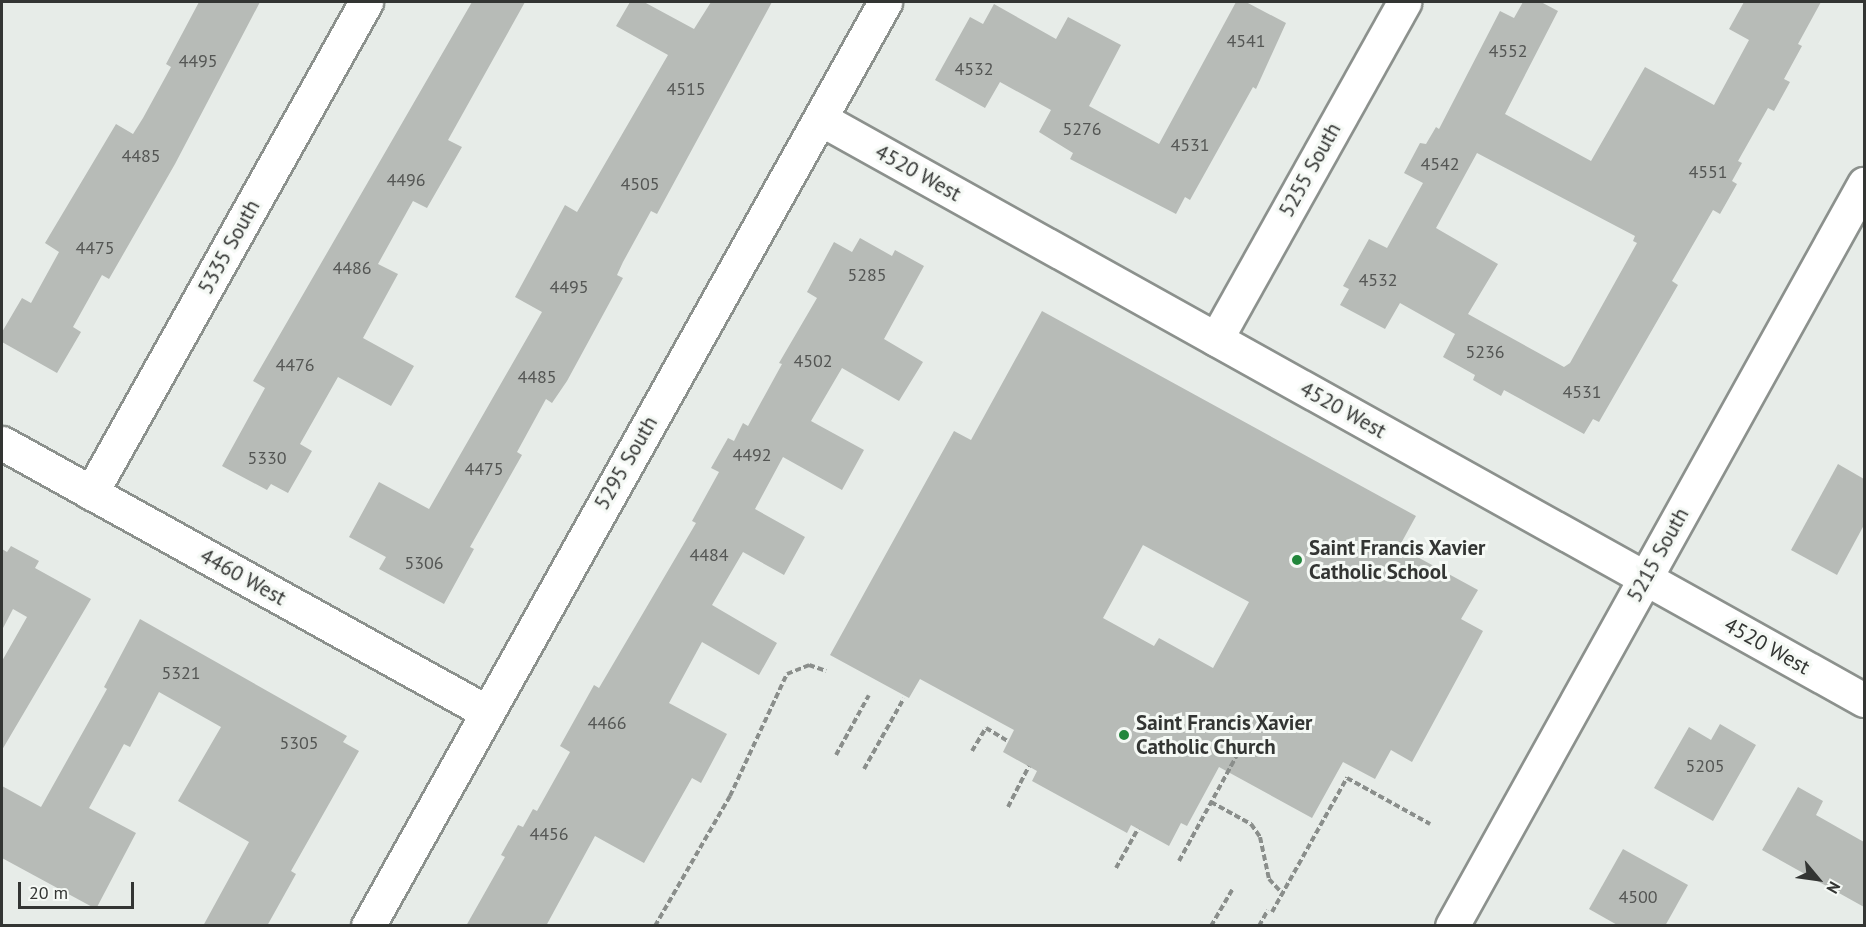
<!DOCTYPE html>
<html>
<head>
<meta charset="utf-8">
<style>
  body { margin:0 }
  #map { position:relative; width:1866px; height:927px; overflow:hidden; background:#e7ece8; font-family:"PT Sans",sans-serif }
  div>[style] { position:absolute }
  [style*='--x'] { left:calc(var(--x)*1px); top:calc(var(--y)*1px); width:calc(var(--w)*1px); rotate:calc(var(--a)*1deg) }
  .building>* { inset:0; background:#b7bbb7 }
  .path>* { height:4px; margin-top:-2px; transform-origin:0; background:repeating-linear-gradient(90deg,#8a8e8b 0 6px,transparent 0 9px) }
  .roads { filter:drop-shadow(2px 0 #8c918d) drop-shadow(-2px 0 #8c918d) drop-shadow(0 2px #8c918d) drop-shadow(0 -2px #8c918d) }
  .minor>* { height:33px; margin:-16.5px; padding:0 16.5px; transform-origin:16.5px; border-radius:16.5px; background:#fff }
  .dots>* { width:16px; height:16px; translate:-50% -50%; box-sizing:border-box; border:3px solid #f5f9f5; border-radius:50% }
  span { translate:-50% -50%; white-space:nowrap; text-align:center; line-height:1.15; -webkit-text-stroke:6px #f5f9f5; paint-order:stroke }
  .number-label { font-size:18px; color:#545654 }
  .number-label span { -webkit-text-stroke-width:0 }
  .street-label { font-size:21px; color:#333533 }
  .poi-label { font-size:21px; color:#333533; font-weight:700 }
  .left { translate:0 -50%; text-align:left }
  .frame { position:absolute; inset:0; border:3px solid #333533; pointer-events:none }
  .north { position:absolute; left:1788px; top:849px; width:60px; height:60px; -webkit-text-stroke:4px #f5f9f5; paint-order:stroke; rotate:119deg; font-size:16px; font-weight:700; line-height:24px; text-align:center; color:#333533 }
  .north::after { content:''; display:block; margin:auto; width:21px; height:27px; background:#333533; clip-path:polygon(50% 0,100% 100%,50% 72%,0 100%) }
  .scale { position:absolute; left:18px; top:882px; width:116px; height:27px; box-sizing:border-box; border:3px solid #333533; border-top:0; padding-left:8px; font-size:18px; line-height:21px; white-space:nowrap; color:#333533; -webkit-text-stroke:4px #f5f9f5; paint-order:stroke }
</style>
</head>
<body>
<div id="map">
  <div class="building">
    <i style="clip-path:polygon(199px 2px,260px 2px,175px 164px,109px 279px,102px 275px,73px 327px,81px 332px,57px 373px,2px 342px,2px 332px,22px 298px,31px 303px,59px 252px,45px 243px,116px 124px,133px 134px,143px 118px,171px 67px,166px 64px)"></i>
    <i style="clip-path:polygon(472px 2px,525px 2px,448px 140px,462px 147px,427px 208px,413px 201px,378px 264px,398px 274px,363px 338px,414px 366px,391px 406px,338px 377px,300px 444px,312px 451px,288px 493px,271px 484px,267px 490px,222px 466px,265px 388px,253px 381px)"></i>
    <i style="clip-path:polygon(630px 2px,644px 2px,694px 29px,711px 2px,772px 2px,657px 214px,651px 211px,623px 262px,617px 275px,623px 278px,567px 381px,552px 403px,546px 399px,517px 452px,522px 455px,470px 547px,474px 549px,444px 604px,379px 569px,386px 557px,349px 537px,379px 482px,429px 509px,542px 312px,515px 297px,565px 205px,577px 212px,668px 55px,616px 26px)"></i>
    <i style="clip-path:polygon(1236px 2px,1246px 2px,1286px 23px,1256px 89px,1253px 87px,1190px 200px,1185px 197px,1176px 214px,1070px 159px,1073px 153px,1039px 132px,1051px 110px,1000px 82px,985px 108px,935px 80px,970px 17px,983px 24px,994px 4px,1056px 39px,1068px 17px,1121px 45px,1089px 106px,1159px 144px)"></i>
    <i style="clip-path:polygon(evenodd,1523px 2px,1541px 2px,1558px 11px,1505px 114px,1591px 161px,1645px 67px,1714px 105px,1749px 40px,1729px 29px,1744px 2px,1821px 2px,1798px 44px,1802px 46px,1784px 79px,1790px 82px,1774px 111px,1768px 108px,1738px 161px,1742px 163px,1732px 181px,1737px 184px,1720px 214px,1713px 210px,1672px 281px,1678px 285px,1599px 422px,1593px 419px,1584px 434px,1504px 390px,1501px 396px,1473px 380px,1475px 375px,1443px 357px,1455px 334px,1400px 303px,1385px 329px,1340px 305px,1349px 289px,1343px 286px,1369px 239px,1387px 248px,1423px 183px,1404px 173px,1420px 143px,1426px 144px,1436px 127px,1439px 129px,1500px 11px,1514px 18px,1523px 2px,1477px 153px,1635px 236px,1633px 241px,1637px 243px,1570px 363px,1564px 367px,1468px 314px,1498px 264px,1436px 228px,1477px 153px)"></i>
    <i style="clip-path:polygon(860px 238px,892px 256px,895px 250px,924px 266px,884px 339px,923px 362px,899px 401px,842px 368px,811px 421px,864px 450px,842px 490px,783px 457px,755px 509px,805px 537px,784px 575px,743px 552px,712px 605px,777px 643px,759px 675px,702px 642px,669px 703px,727px 734px,701px 783px,692px 778px,644px 863px,595px 836px,546px 926px,466px 926px,505px 857px,501px 855px,518px 825px,523px 827px,533px 809px,537px 811px,570px 752px,560px 746px,594px 685px,599px 688px,696px 523px,692px 521px,719px 472px,711px 468px,728px 438px,734px 441px,743px 423px,748px 426px,782px 364px,779px 363px,817px 298px,807px 292px,834px 242px,852px 252px)"></i>
    <i style="clip-path:polygon(evenodd,1042px 311px,1416px 516px,1399px 547px,1478px 590px,1461px 619px,1483px 631px,1412px 762px,1391px 750px,1375px 779px,1343px 762px,1312px 818px,1219px 767px,1187px 826px,1181px 823px,1169px 846px,1131px 825px,1127px 833px,1032px 781px,1037px 771px,1003px 752px,1014px 730px,920px 679px,909px 698px,830px 655px,954px 431px,971px 440px,1042px 311px,1143px 545px,1249px 602px,1213px 668px,1159px 638px,1154px 646px,1103px 618px,1143px 545px)"></i>
    <i style="clip-path:polygon(1838px 464px,1864px 479px,1864px 525px,1837px 575px,1791px 550px)"></i>
    <i style="clip-path:polygon(11px 546px,39px 561px,35px 568px,91px 599px,2px 750px,2px 661px,27px 617px,13px 609px,2px 630px,2px 549px,7px 552px)"></i>
    <i style="clip-path:polygon(140px 619px,347px 736px,343px 742px,359px 751px,291px 871px,296px 874px,267px 926px,203px 926px,249px 842px,178px 801px,221px 727px,159px 692px,130px 747px,124px 744px,89px 808px,136px 833px,96px 909px,2px 858px,2px 786px,41px 807px,107px 689px,104px 687px)"></i>
    <i style="clip-path:polygon(1720px 724px,1756px 745px,1713px 821px,1654px 788px,1689px 727px,1711px 740px)"></i>
    <i style="clip-path:polygon(1798px 787px,1823px 801px,1816px 815px,1864px 842px,1864px 907px,1762px 850px)"></i>
    <i style="clip-path:polygon(1623px 849px,1688px 885px,1665px 926px,1619px 926px,1589px 909px)"></i>
  </div>
  <div class="path">
    <i style="--x:972;--y:751;--w:27;--a:-59"></i>
    <i style="--x:986;--y:728;--w:26;--a:31"></i>
    <i style="--x:836;--y:755;--w:68;--a:-61.2"></i>
    <i style="--x:864;--y:769;--w:81;--a:-60.6"></i>
    <i style="--x:1211;--y:802;--w:46;--a:28.8"></i>
    <i style="--x:1251;--y:824;--w:16;--a:55"></i>
    <i style="--x:1260;--y:837;--w:43;--a:77.9"></i>
    <i style="--x:1269;--y:879;--w:21;--a:47"></i>
    <i style="--x:1008;--y:807;--w:46;--a:-62.9"></i>
    <i style="--x:1179;--y:861;--w:121;--a:-61.3"></i>
    <i style="--x:1116;--y:868;--w:45;--a:-60.6"></i>
    <i style="--x:1272;--y:912;--w:154;--a:-60.8"></i>
    <i style="--x:1347;--y:778;--w:95;--a:29"></i>
    <i style="--x:655;--y:926;--w:150;--a:-60"></i>
    <i style="--x:730;--y:796;--w:135;--a:-65"></i>
    <i style="--x:787;--y:674;--w:24;--a:-22"></i>
    <i style="--x:809;--y:665;--w:18;--a:19"></i>
    <i style="--x:1211;--y:926;--w:42;--a:-59.7"></i>
    <i style="--x:1259;--y:926;--w:18;--a:-61"></i>
  </div>
  <div class="roads">
    <div class="minor">
      <i style="--x:821;--y:119;--w:1194;--a:29.12"></i>
      <i style="--x:1216;--y:339;--w:386;--a:-60.8"></i>
      <i style="--x:2;--y:443;--w:552;--a:29.02"></i>
      <i style="--x:91;--y:493;--w:563;--a:-60.75"></i>
      <i style="--x:368;--y:926;--w:1059;--a:-60.77"></i>
      <i style="--x:1452;--y:926;--w:849;--a:-60.96"></i>
    </div>
  </div>
  <div class="dots">
    <i style="left:1297px;top:560px;background:#21863b"></i>
    <i style="left:1124px;top:735px;background:#21863b"></i>
  </div>
  <div class="number-label">
    <span style="left:1246px;top:41px">4541</span>
    <span style="left:1508px;top:51px">4552</span>
    <span style="left:198px;top:61px">4495</span>
    <span style="left:974px;top:69px">4532</span>
    <span style="left:686px;top:89px">4515</span>
    <span style="left:1082px;top:129px">5276</span>
    <span style="left:1190px;top:145px">4531</span>
    <span style="left:141px;top:156px">4485</span>
    <span style="left:1440px;top:164px">4542</span>
    <span style="left:1708px;top:172px">4551</span>
    <span style="left:406px;top:180px">4496</span>
    <span style="left:640px;top:184px">4505</span>
    <span style="left:95px;top:248px">4475</span>
    <span style="left:352px;top:268px">4486</span>
    <span style="left:867px;top:275px">5285</span>
    <span style="left:1378px;top:280px">4532</span>
    <span style="left:569px;top:287px">4495</span>
    <span style="left:1485px;top:352px">5236</span>
    <span style="left:813px;top:361px">4502</span>
    <span style="left:295px;top:365px">4476</span>
    <span style="left:537px;top:377px">4485</span>
    <span style="left:1582px;top:392px">4531</span>
    <span style="left:752px;top:455px">4492</span>
    <span style="left:267px;top:458px">5330</span>
    <span style="left:484px;top:469px">4475</span>
    <span style="left:709px;top:555px">4484</span>
    <span style="left:424px;top:563px">5306</span>
    <span style="left:181px;top:673px">5321</span>
    <span style="left:607px;top:723px">4466</span>
    <span style="left:299px;top:743px">5305</span>
    <span style="left:1705px;top:766px">5205</span>
    <span style="left:549px;top:834px">4456</span>
    <span style="left:1638px;top:897px">4500</span>
  </div>
  <div class="street-label">
    <span style="left:1310px;top:170px;rotate:-61deg">5255 South</span>
    <span style="left:918px;top:173px;rotate:29deg">4520 West</span>
    <span style="left:229px;top:247px;rotate:-61deg">5335 South</span>
    <span style="left:1343px;top:410px;rotate:29deg">4520 West</span>
    <span style="left:626px;top:463px;rotate:-60deg">5295 South</span>
    <span style="left:1658px;top:555px;rotate:-61deg">5215 South</span>
    <span style="left:243px;top:577px;rotate:29deg">4460 West</span>
    <span style="left:1767px;top:646px;rotate:29deg">4520 West</span>
  </div>
  <div class="poi-label">
    <span class="left" style="left:1309px;top:560px">Saint Francis Xavier<br>Catholic School</span>
    <span class="left" style="left:1136px;top:735px">Saint Francis Xavier<br>Catholic Church</span>
  </div>
  <div class="frame"></div>
  <div class="north">N</div>
  <div class="scale">20 m</div>
</div>
</body>
</html>
